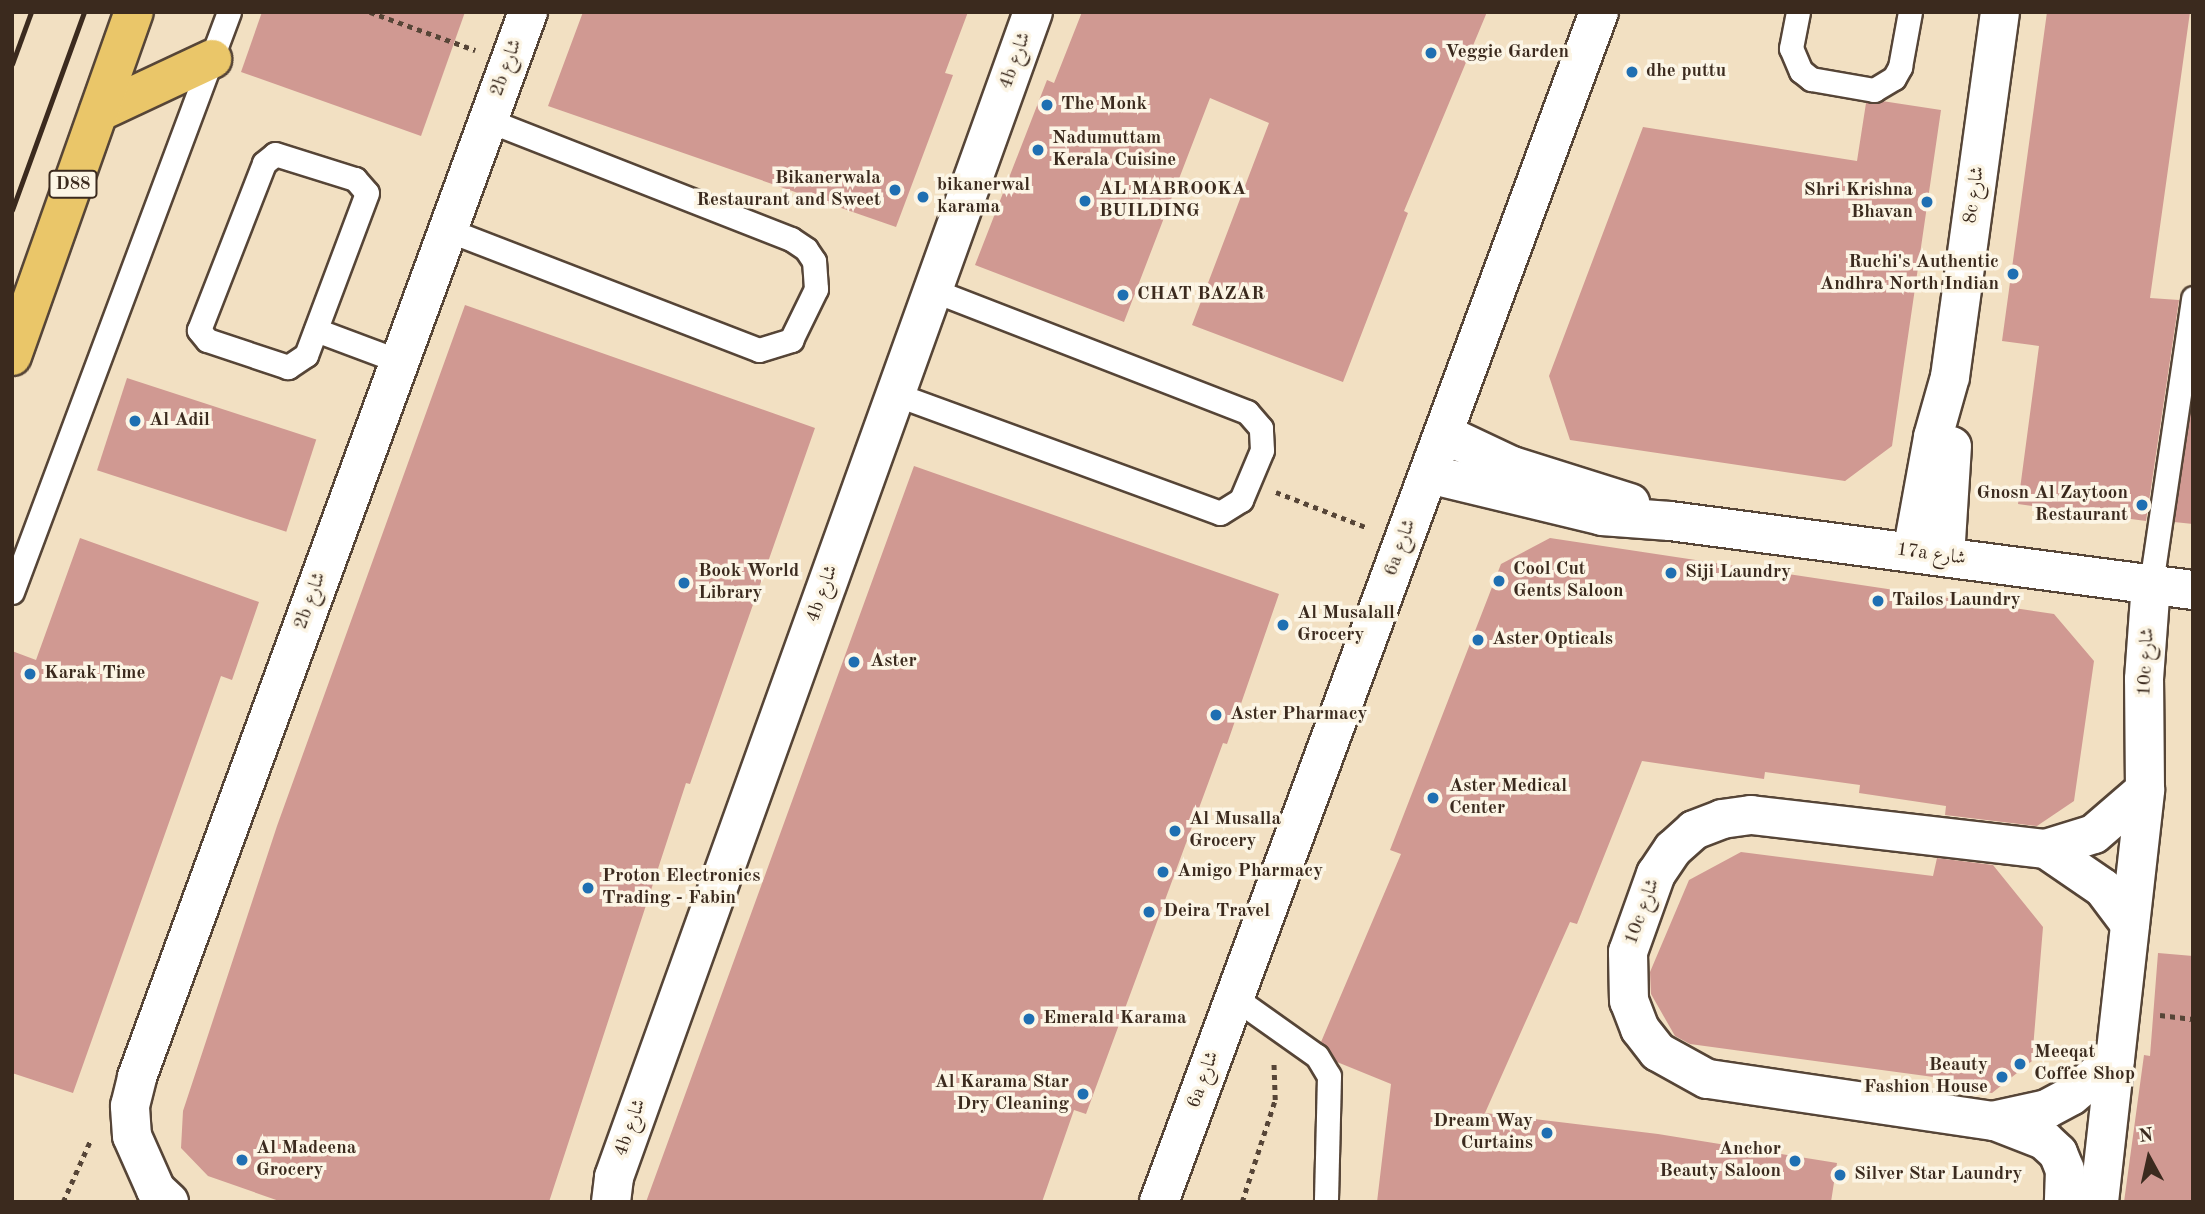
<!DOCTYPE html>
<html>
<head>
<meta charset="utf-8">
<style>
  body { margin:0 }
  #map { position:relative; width:2205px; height:1214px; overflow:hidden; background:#f2e0c2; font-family:"Old Standard TT",Amiri,serif }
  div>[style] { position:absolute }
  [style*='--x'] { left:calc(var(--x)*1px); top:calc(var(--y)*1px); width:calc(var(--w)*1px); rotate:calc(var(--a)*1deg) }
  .building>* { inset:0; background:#d09992; transform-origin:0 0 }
  .path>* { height:4.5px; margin-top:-2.25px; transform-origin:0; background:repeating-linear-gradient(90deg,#564537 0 5px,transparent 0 10px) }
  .roads { filter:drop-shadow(2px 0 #564537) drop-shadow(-2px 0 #564537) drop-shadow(0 2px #564537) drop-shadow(0 -2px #564537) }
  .lane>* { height:23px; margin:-11.5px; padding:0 11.5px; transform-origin:11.5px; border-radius:11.5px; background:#fff }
  .street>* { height:38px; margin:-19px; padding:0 19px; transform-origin:19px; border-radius:19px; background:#fff }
  .primary>* { height:38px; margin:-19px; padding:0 19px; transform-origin:19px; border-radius:19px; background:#eac669 }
  .rail>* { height:5px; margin:-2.5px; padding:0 2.5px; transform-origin:2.5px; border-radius:2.5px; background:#3b2a1e }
  .dots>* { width:19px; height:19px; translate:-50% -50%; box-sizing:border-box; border:4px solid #fcf5e5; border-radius:50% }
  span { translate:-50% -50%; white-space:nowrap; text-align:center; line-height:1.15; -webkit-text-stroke:7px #fcf5e5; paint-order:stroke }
  .shield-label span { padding:2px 5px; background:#fcf5e5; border:2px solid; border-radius:5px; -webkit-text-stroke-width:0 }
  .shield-label { font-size:18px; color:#3b2a1e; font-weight:700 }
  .poi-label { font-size:19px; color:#3b2a1e; font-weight:700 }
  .left { translate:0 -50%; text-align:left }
  .right { translate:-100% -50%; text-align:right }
  .street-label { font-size:19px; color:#3b2a1e }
  .frame { position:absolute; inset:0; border:14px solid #3b2a1e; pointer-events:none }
  .north { position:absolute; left:2114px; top:1123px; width:70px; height:70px; -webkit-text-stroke:5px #fcf5e5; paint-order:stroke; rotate:352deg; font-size:19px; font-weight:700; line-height:28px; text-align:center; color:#3b2a1e }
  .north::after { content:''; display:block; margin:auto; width:24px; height:32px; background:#3b2a1e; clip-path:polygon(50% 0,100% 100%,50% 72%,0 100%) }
</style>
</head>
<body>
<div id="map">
  <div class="building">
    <i style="clip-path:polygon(262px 12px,465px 12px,421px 136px,241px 72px)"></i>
    <i style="clip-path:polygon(583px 12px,968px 12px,945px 73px,953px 75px,896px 227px,548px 106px)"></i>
    <i style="clip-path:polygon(1082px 12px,1487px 12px,1404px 211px,1408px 213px,1343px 382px,1192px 325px,1269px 123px,1210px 98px,1124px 322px,975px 265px,1047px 80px,1054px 83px)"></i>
    <i style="clip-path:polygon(2047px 12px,2190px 12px,2150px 298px,2179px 300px,2146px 521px,2018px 504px,2039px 346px,2002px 341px)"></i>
    <i style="clip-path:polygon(1882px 101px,1941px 110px,1892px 446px,1845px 481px,1570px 440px,1549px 376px,1643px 127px,1857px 161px,1866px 103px)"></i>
    <i style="clip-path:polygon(465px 305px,815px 428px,690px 784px,686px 783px,549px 1202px,282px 1202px,208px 1176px,181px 1148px,183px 1111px,277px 826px)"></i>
    <i style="left:127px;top:378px;width:199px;height:97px;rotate:18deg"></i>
    <i style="clip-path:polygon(2193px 396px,2193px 524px,2174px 522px)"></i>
    <i style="clip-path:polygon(914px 466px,1279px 594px,1227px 744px,1223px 743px,1086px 1114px,1074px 1110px,1042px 1202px,646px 1202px)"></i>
    <i style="clip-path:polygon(80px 538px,259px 602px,232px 680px,221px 676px,73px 1093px,12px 1073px,12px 651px,36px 660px)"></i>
    <i style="clip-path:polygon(1550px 538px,2054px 614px,2094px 661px,2074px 801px,2037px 826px,1945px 815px,1946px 806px,1859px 793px,1860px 785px,1765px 772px,1764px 779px,1642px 761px,1577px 924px,1570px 922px,1485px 1113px,1658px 1134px,1837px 1163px,1831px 1202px,1377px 1202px,1391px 1084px,1337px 1062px,1321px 1042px,1401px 854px,1390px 850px,1501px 564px)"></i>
    <i style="clip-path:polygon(1741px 852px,1933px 876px,1937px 858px,1993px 865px,2043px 927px,2032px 1061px,1992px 1093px,1940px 1086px,1941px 1078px,1690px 1044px,1675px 1036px,1651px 994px,1650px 972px,1689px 880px)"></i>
    <i style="clip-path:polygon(2158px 953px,2193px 956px,2193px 1202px,2124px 1202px,2144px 1055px,2150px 1056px)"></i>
  </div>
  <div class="path">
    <i style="--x:370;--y:12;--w:112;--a:19.9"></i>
    <i style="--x:1276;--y:492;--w:97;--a:21.3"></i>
    <i style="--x:2160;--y:1015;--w:33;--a:7"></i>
    <i style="--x:63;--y:1202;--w:69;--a:-66"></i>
    <i style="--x:1242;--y:1202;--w:107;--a:-72.1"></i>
    <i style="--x:1275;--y:1100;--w:36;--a:-92"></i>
  </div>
  <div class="roads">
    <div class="lane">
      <i style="--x:1798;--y:12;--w:37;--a:101"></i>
      <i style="--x:1791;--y:48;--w:25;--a:67"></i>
      <i style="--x:1801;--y:71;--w:13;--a:39"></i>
      <i style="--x:1811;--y:79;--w:64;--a:9.9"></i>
      <i style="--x:1874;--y:90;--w:23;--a:-31"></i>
      <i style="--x:1894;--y:78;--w:13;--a:-61"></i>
      <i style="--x:1900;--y:67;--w:56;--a:-79.7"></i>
      <i style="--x:275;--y:154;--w:84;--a:17.4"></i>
      <i style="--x:355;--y:179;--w:18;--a:49"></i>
      <i style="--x:367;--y:193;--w:173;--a:110.6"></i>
      <i style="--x:306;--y:355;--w:22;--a:146"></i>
      <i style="--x:288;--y:367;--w:85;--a:-161.6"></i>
      <i style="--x:207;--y:340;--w:13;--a:-129"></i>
      <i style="--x:199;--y:330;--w:179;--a:-68.7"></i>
      <i style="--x:264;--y:163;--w:14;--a:-39"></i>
      <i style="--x:448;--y:230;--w:333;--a:21.1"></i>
      <i style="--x:759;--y:350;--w:34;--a:-17"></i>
      <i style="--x:791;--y:340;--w:57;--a:-63.9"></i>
      <i style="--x:816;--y:289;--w:28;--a:-94"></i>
      <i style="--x:814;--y:261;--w:14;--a:-124"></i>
      <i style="--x:806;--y:249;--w:18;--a:-146"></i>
      <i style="--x:791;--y:239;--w:326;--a:-158.6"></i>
      <i style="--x:316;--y:330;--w:89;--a:20.5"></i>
      <i style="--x:895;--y:394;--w:346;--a:20.1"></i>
      <i style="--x:1220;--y:513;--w:25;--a:-32"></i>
      <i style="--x:1241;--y:500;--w:54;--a:-67.2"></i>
      <i style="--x:1262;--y:450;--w:22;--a:-93"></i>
      <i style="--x:1261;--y:428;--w:21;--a:-131"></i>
      <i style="--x:1247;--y:412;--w:337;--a:-158.8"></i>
      <i style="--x:2151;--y:584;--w:289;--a:-81.6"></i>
      <i style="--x:12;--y:592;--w:619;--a:-69.49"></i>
      <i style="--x:1235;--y:998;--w:100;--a:35.3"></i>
      <i style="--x:1317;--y:1056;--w:23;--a:59"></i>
      <i style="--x:1329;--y:1076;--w:126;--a:91.4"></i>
    </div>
    <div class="street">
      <i style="--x:1444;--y:434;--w:75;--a:25.2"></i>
      <i style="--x:1512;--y:466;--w:124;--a:17.4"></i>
      <i style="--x:1429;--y:474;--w:178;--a:13.6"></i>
      <i style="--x:1602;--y:516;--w:68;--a:4.2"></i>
      <i style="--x:1670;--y:521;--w:528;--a:7.52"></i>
      <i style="--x:1912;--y:553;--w:118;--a:-79.7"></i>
      <i style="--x:1933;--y:437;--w:62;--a:-74.2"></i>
      <i style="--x:1950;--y:377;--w:368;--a:-82.2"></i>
      <i style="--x:1945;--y:557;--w:111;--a:-86.4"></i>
      <i style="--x:2046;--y:849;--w:69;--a:34.4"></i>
      <i style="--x:2103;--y:888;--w:45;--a:53.1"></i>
      <i style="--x:2115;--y:1059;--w:57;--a:139.9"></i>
      <i style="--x:2071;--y:1096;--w:27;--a:152"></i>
      <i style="--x:2047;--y:1109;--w:55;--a:167.5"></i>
      <i style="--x:1993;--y:1121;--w:289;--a:-171.6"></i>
      <i style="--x:1707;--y:1079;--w:56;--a:-151.1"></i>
      <i style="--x:1658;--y:1052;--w:29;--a:-128"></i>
      <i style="--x:1640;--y:1029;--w:30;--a:-111"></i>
      <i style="--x:1629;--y:1001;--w:49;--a:-91.2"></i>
      <i style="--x:1628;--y:952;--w:83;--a:-70.3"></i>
      <i style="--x:1656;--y:874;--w:30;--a:-56"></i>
      <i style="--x:1673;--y:849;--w:28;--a:-42"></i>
      <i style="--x:1694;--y:830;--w:30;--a:-21"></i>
      <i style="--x:1722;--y:819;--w:29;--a:-8"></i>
      <i style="--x:1751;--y:815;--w:297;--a:6.6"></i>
      <i style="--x:2046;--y:849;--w:50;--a:-17.4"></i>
      <i style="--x:2094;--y:834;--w:67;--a:-40.8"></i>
      <i style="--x:1995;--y:1121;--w:53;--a:21.2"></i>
      <i style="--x:2044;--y:1140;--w:19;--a:43"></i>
      <i style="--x:2058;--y:1153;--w:18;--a:68"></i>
      <i style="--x:2065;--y:1170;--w:32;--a:92"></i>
      <i style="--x:169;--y:1202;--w:18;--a:-137"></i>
      <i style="--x:156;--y:1190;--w:59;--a:-114"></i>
      <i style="--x:132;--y:1136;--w:30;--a:-94"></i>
      <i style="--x:130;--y:1106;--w:30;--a:-76"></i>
      <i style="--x:137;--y:1077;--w:1135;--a:-69.84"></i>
      <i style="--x:611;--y:1202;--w:25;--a:-83"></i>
      <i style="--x:614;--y:1177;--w:1238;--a:-70.22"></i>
      <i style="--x:1159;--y:1202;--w:1269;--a:-69.71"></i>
      <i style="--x:2099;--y:1202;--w:415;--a:-83.6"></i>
      <i style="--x:2145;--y:790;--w:111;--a:-90.5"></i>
      <i style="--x:2144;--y:679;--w:95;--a:-85.8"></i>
    </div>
    <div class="primary">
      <i style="--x:99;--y:112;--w:125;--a:-25.1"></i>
      <i style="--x:12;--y:356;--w:365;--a:-70.5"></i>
    </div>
  </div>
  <div class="rail">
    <i style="--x:12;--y:64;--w:55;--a:-69.9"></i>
    <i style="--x:12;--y:210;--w:211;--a:-70"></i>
  </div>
  <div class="dots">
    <i style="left:1431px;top:53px;background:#1f6fb2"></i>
    <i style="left:1632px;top:72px;background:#1f6fb2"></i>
    <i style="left:1047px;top:105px;background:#1f6fb2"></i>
    <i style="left:1038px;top:150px;background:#1f6fb2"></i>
    <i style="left:895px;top:190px;background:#1f6fb2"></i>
    <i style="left:923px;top:197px;background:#1f6fb2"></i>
    <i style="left:1085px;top:201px;background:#1f6fb2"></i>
    <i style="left:1927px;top:202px;background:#1f6fb2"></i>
    <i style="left:2013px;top:274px;background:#1f6fb2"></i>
    <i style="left:1123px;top:295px;background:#1f6fb2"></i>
    <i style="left:135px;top:421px;background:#1f6fb2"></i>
    <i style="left:2142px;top:505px;background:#1f6fb2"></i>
    <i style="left:1671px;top:573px;background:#1f6fb2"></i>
    <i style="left:1499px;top:581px;background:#1f6fb2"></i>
    <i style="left:684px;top:583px;background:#1f6fb2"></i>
    <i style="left:1878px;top:601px;background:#1f6fb2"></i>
    <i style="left:1283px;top:625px;background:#1f6fb2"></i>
    <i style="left:1478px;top:640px;background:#1f6fb2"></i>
    <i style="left:854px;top:662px;background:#1f6fb2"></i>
    <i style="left:30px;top:674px;background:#1f6fb2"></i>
    <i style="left:1216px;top:715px;background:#1f6fb2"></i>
    <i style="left:1433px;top:798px;background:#1f6fb2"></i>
    <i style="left:1175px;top:831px;background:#1f6fb2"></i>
    <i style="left:1163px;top:872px;background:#1f6fb2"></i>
    <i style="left:588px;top:888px;background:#1f6fb2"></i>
    <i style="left:1149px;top:912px;background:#1f6fb2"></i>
    <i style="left:1029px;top:1019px;background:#1f6fb2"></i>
    <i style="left:2020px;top:1064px;background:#1f6fb2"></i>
    <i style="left:2002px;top:1077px;background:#1f6fb2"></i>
    <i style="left:1083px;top:1094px;background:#1f6fb2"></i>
    <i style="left:1547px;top:1133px;background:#1f6fb2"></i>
    <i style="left:242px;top:1160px;background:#1f6fb2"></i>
    <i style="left:1795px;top:1161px;background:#1f6fb2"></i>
    <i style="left:1840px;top:1175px;background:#1f6fb2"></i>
  </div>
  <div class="shield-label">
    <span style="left:73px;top:184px">D88</span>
  </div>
  <div class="poi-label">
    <span class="left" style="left:1445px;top:53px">Veggie Garden</span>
    <span class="left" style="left:1646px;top:72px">dhe puttu</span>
    <span class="left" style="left:1061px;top:105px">The Monk</span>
    <span class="left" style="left:1052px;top:150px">Nadumuttam<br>Kerala Cuisine</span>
    <span class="right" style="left:881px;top:190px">Bikanerwala<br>Restaurant and Sweet</span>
    <span class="left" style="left:937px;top:197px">bikanerwal<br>karama</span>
    <span class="left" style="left:1099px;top:201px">AL MABROOKA<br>BUILDING</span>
    <span class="right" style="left:1913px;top:202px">Shri Krishna<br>Bhavan</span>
    <span class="right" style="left:1999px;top:274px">Ruchi's Authentic<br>Andhra North Indian</span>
    <span class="left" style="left:1137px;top:295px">CHAT BAZAR</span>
    <span class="left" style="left:149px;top:421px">Al Adil</span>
    <span class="right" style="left:2128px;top:505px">Gnosn Al Zaytoon<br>Restaurant</span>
    <span class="left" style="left:1513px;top:581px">Cool Cut<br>Gents Saloon</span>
    <span class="left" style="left:698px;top:583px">Book World<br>Library</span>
    <span class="left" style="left:1685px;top:573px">Siji Laundry</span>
    <span class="left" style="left:1892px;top:601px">Tailos Laundry</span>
    <span class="left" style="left:1297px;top:625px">Al Musalall<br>Grocery</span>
    <span class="left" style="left:1492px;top:640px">Aster Opticals</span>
    <span class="left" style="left:870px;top:662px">Aster</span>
    <span class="left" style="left:44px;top:674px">Karak Time</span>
    <span class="left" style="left:1230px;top:715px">Aster Pharmacy</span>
    <span class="left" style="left:1449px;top:798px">Aster Medical<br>Center</span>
    <span class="left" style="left:1189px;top:831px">Al Musalla<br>Grocery</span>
    <span class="left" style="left:1177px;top:872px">Amigo Pharmacy</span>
    <span class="left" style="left:602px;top:888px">Proton Electronics<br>Trading - Fabin</span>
    <span class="left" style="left:1163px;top:912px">Deira Travel</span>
    <span class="left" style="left:1043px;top:1019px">Emerald Karama</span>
    <span class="left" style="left:2034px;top:1064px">Meeqat<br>Coffee Shop</span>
    <span class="right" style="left:1988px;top:1077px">Beauty<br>Fashion House</span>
    <span class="right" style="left:1069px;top:1094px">Al Karama Star<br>Dry Cleaning</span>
    <span class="right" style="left:1533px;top:1133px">Dream Way<br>Curtains</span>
    <span class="left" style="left:256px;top:1160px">Al Madeena<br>Grocery</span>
    <span class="right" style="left:1781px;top:1161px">Anchor<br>Beauty Saloon</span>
    <span class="left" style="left:1854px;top:1175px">Silver Star Laundry</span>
  </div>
  <div class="street-label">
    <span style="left:1016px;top:61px;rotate:-70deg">4b شارع</span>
    <span style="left:507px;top:68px;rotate:-70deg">2b شارع</span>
    <span style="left:1975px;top:195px;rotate:-82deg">8c شارع</span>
    <span style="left:1401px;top:548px;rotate:-70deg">6a شارع</span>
    <span style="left:1931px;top:555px;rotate:8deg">17a شارع</span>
    <span style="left:823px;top:594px;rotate:-70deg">4b شارع</span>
    <span style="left:311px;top:601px;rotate:-70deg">2b شارع</span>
    <span style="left:2147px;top:662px;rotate:-87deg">10c شارع</span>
    <span style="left:1643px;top:912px;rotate:-70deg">10c شارع</span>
    <span style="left:1204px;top:1080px;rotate:-70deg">6a شارع</span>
    <span style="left:631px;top:1128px;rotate:-70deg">4b شارع</span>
  </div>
  <div class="frame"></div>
  <div class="north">N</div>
</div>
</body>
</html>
